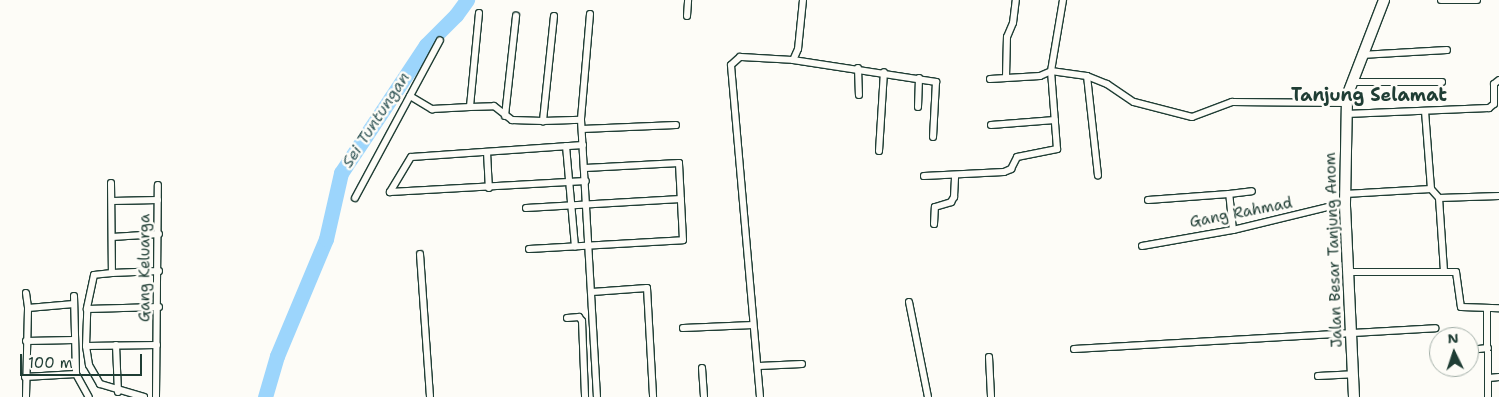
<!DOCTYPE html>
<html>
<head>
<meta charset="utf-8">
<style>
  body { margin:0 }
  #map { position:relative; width:1499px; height:397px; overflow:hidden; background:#fdfcf7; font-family:"Shantell Sans",sans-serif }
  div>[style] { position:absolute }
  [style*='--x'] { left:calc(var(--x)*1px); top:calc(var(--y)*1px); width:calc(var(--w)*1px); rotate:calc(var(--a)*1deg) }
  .river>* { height:15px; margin:-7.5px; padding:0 7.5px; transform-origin:7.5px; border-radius:7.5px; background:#9cd5fc }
  .roads { filter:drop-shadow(1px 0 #1f3d34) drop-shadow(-1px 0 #1f3d34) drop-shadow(0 1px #1f3d34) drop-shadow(0 -1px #1f3d34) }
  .street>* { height:6px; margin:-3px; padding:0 3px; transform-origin:3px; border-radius:3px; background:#fdfcf7 }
  .primary>* { height:10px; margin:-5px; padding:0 5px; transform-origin:5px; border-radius:5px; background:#fdfcf7 }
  span { translate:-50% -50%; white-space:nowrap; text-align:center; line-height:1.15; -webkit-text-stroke:5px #fdfcf7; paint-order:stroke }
  .street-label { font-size:15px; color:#1f3d34 }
  .water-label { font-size:16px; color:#385b5c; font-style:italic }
  .quarter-label { font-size:18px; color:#1f3d34; font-weight:700 }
  .north { position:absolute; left:1429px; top:327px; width:50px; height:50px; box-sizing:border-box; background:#fdfcf7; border:1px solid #a4b0a9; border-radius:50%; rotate:356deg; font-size:14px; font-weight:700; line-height:20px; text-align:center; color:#1f3d34 }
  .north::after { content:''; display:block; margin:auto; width:18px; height:22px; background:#1f3d34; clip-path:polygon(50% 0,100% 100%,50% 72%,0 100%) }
  .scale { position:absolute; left:20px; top:354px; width:122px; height:22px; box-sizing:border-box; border:2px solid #1f3d34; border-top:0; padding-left:6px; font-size:15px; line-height:18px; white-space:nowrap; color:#1f3d34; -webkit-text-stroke:4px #fdfcf7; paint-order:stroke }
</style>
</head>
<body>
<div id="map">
  <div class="river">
    <i style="--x:265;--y:397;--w:43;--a:-73.7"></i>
    <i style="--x:277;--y:356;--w:127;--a:-67.3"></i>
    <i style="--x:326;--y:239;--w:68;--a:-77.2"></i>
    <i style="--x:341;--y:173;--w:154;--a:-56.4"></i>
    <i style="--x:426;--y:45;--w:42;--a:-45"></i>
    <i style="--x:456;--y:15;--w:19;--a:-54"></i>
  </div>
  <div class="roads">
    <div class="street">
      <i style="--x:803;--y:0;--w:49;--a:95.8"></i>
      <i style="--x:798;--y:49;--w:12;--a:114"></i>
      <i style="--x:793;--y:60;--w:145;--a:8.7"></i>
      <i style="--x:936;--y:82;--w:55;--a:93.1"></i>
      <i style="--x:1441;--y:0;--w:36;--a:0"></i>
      <i style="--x:479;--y:13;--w:94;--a:95.5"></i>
      <i style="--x:470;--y:107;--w:24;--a:-2"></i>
      <i style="--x:494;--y:106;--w:23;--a:38"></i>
      <i style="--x:512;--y:120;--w:31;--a:2"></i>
      <i style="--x:590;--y:14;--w:106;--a:94.9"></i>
      <i style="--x:581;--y:120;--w:277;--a:86.7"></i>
      <i style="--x:554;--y:16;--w:106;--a:96"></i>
      <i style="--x:543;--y:121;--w:38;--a:-2"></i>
      <i style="--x:687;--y:16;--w:16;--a:-86"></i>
      <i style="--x:1361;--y:55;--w:86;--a:-3.3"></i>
      <i style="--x:858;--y:68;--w:27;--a:88"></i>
      <i style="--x:1051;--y:71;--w:36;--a:8"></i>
      <i style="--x:1087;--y:76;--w:22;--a:22"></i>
      <i style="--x:1107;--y:84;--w:32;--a:34"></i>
      <i style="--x:1134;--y:102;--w:60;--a:14.5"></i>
      <i style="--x:1192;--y:117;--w:43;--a:-20.6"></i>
      <i style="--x:1232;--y:102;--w:114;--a:0.5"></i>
      <i style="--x:1087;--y:76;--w:100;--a:83.7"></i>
      <i style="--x:1006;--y:77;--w:40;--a:-88.6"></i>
      <i style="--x:1007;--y:37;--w:15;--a:-67"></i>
      <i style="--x:1013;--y:23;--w:23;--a:-83"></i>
      <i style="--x:990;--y:79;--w:50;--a:-3.4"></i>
      <i style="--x:1040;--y:76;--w:12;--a:-24"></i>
      <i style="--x:1351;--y:82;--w:91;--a:0"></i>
      <i style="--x:410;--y:96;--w:26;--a:31"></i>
      <i style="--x:432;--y:109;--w:38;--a:-3"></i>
      <i style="--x:918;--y:107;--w:29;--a:-88"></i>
      <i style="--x:1425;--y:111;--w:78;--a:85.6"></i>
      <i style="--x:1346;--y:114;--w:143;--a:-2.4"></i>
      <i style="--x:1489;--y:108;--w:6;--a:-39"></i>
      <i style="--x:1494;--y:104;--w:20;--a:-90"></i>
      <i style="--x:1494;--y:84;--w:6;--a:-39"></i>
      <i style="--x:505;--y:116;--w:101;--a:-83.7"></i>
      <i style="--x:991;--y:125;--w:64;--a:-4.5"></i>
      <i style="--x:582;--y:129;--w:94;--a:-2.4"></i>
      <i style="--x:583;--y:145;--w:172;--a:176"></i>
      <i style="--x:411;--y:157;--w:41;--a:121"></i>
      <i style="--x:390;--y:192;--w:196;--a:-3.2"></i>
      <i style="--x:566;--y:146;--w:101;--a:84.9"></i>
      <i style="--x:879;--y:151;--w:79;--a:-86.4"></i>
      <i style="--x:487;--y:152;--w:36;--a:87"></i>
      <i style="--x:924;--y:176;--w:80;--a:-2.9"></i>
      <i style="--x:1004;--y:172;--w:8;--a:-23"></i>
      <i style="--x:1011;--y:169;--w:13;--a:-63"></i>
      <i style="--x:1017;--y:157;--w:41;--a:-11.3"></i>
      <i style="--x:1057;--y:149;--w:78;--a:-94.4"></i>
      <i style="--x:1051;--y:71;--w:72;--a:-80.4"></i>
      <i style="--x:111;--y:183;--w:90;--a:89.4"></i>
      <i style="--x:112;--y:273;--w:18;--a:174"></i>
      <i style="--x:94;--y:275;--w:35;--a:102"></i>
      <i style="--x:87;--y:309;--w:72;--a:-1.6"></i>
      <i style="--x:1345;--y:194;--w:86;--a:-3.3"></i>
      <i style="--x:1431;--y:189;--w:12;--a:48"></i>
      <i style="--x:1439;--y:198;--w:60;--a:-1.9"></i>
      <i style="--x:355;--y:198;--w:179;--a:-61.7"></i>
      <i style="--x:1439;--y:198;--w:74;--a:86.1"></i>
      <i style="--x:1148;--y:200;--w:81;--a:-4.2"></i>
      <i style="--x:112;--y:201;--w:46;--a:-1.2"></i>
      <i style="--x:526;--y:208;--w:155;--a:-3.3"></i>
      <i style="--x:934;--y:224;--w:17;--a:-87"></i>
      <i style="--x:935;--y:207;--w:17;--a:-17"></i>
      <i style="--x:951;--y:202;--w:6;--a:-59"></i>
      <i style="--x:954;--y:197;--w:20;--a:-87"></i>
      <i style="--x:1233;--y:230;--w:36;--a:-96"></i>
      <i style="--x:1229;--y:194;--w:23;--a:-7"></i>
      <i style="--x:112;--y:237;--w:47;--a:-3.7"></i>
      <i style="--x:1142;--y:246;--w:92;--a:-10"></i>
      <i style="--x:1233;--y:230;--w:115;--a:-13.6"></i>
      <i style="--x:529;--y:249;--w:154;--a:-3.3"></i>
      <i style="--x:683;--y:240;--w:77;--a:-93"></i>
      <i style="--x:679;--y:163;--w:94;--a:177"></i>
      <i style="--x:420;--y:254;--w:143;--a:86"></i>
      <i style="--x:1348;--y:272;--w:108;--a:0"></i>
      <i style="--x:1456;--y:272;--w:35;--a:82"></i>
      <i style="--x:1461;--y:307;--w:38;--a:2"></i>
      <i style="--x:112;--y:273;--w:47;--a:-2.4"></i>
      <i style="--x:592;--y:292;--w:55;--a:-4.2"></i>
      <i style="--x:647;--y:288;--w:109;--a:86.8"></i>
      <i style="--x:26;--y:293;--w:15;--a:82"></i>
      <i style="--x:74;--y:296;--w:78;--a:88.5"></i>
      <i style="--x:76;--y:374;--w:26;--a:61"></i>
      <i style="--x:909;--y:302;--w:97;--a:78.7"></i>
      <i style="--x:1487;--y:309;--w:88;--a:89.3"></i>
      <i style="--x:567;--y:318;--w:12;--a:-5"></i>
      <i style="--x:579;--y:317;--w:5;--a:53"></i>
      <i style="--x:582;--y:321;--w:76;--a:87.7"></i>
      <i style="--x:683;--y:328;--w:70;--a:-2.5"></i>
      <i style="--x:26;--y:341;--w:48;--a:-1.2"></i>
      <i style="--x:116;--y:345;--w:47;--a:87.6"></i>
      <i style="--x:86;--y:346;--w:37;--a:-88"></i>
      <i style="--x:1074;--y:349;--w:362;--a:-3.3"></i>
      <i style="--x:1469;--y:350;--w:19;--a:-6"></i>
      <i style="--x:989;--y:357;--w:40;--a:87.1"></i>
      <i style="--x:759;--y:366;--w:43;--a:-2.7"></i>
      <i style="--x:702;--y:368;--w:29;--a:86"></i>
      <i style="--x:1318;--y:376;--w:35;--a:-3"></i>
      <i style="--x:25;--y:377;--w:51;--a:-3.4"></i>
      <i style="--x:1489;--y:378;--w:10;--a:-6"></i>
      <i style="--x:26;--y:397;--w:89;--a:-88.7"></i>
      <i style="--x:28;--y:308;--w:46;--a:-5"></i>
      <i style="--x:144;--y:397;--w:46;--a:-163.5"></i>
      <i style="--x:100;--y:384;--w:22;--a:-120"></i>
      <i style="--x:89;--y:365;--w:19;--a:-99"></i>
      <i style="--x:86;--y:346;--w:71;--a:-0.8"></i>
      <i style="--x:156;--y:397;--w:212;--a:-89.5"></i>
      <i style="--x:760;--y:397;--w:333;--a:-95"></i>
      <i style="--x:731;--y:65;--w:12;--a:-42"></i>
      <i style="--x:740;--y:57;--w:53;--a:3.2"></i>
    </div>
    <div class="primary">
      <i style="--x:1354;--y:397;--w:194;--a:-92.7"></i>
      <i style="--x:1345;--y:203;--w:107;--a:-88.9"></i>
      <i style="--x:1347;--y:96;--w:103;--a:-68.9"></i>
    </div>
  </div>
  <div class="street-label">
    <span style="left:1241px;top:213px;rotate:-11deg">Gang Rahmad</span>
    <span style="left:1334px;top:250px;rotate:-92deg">Jalan Besar Tanjung Anom</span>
    <span style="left:145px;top:268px;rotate:-90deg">Gang Keluarga</span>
  </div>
  <div class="water-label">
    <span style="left:376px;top:120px;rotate:-57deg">Sei Tuntungan</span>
  </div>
  <div class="quarter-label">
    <span style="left:1369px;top:95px">Tanjung Selamat</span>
  </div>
  <div class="north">N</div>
  <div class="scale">100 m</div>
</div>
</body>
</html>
